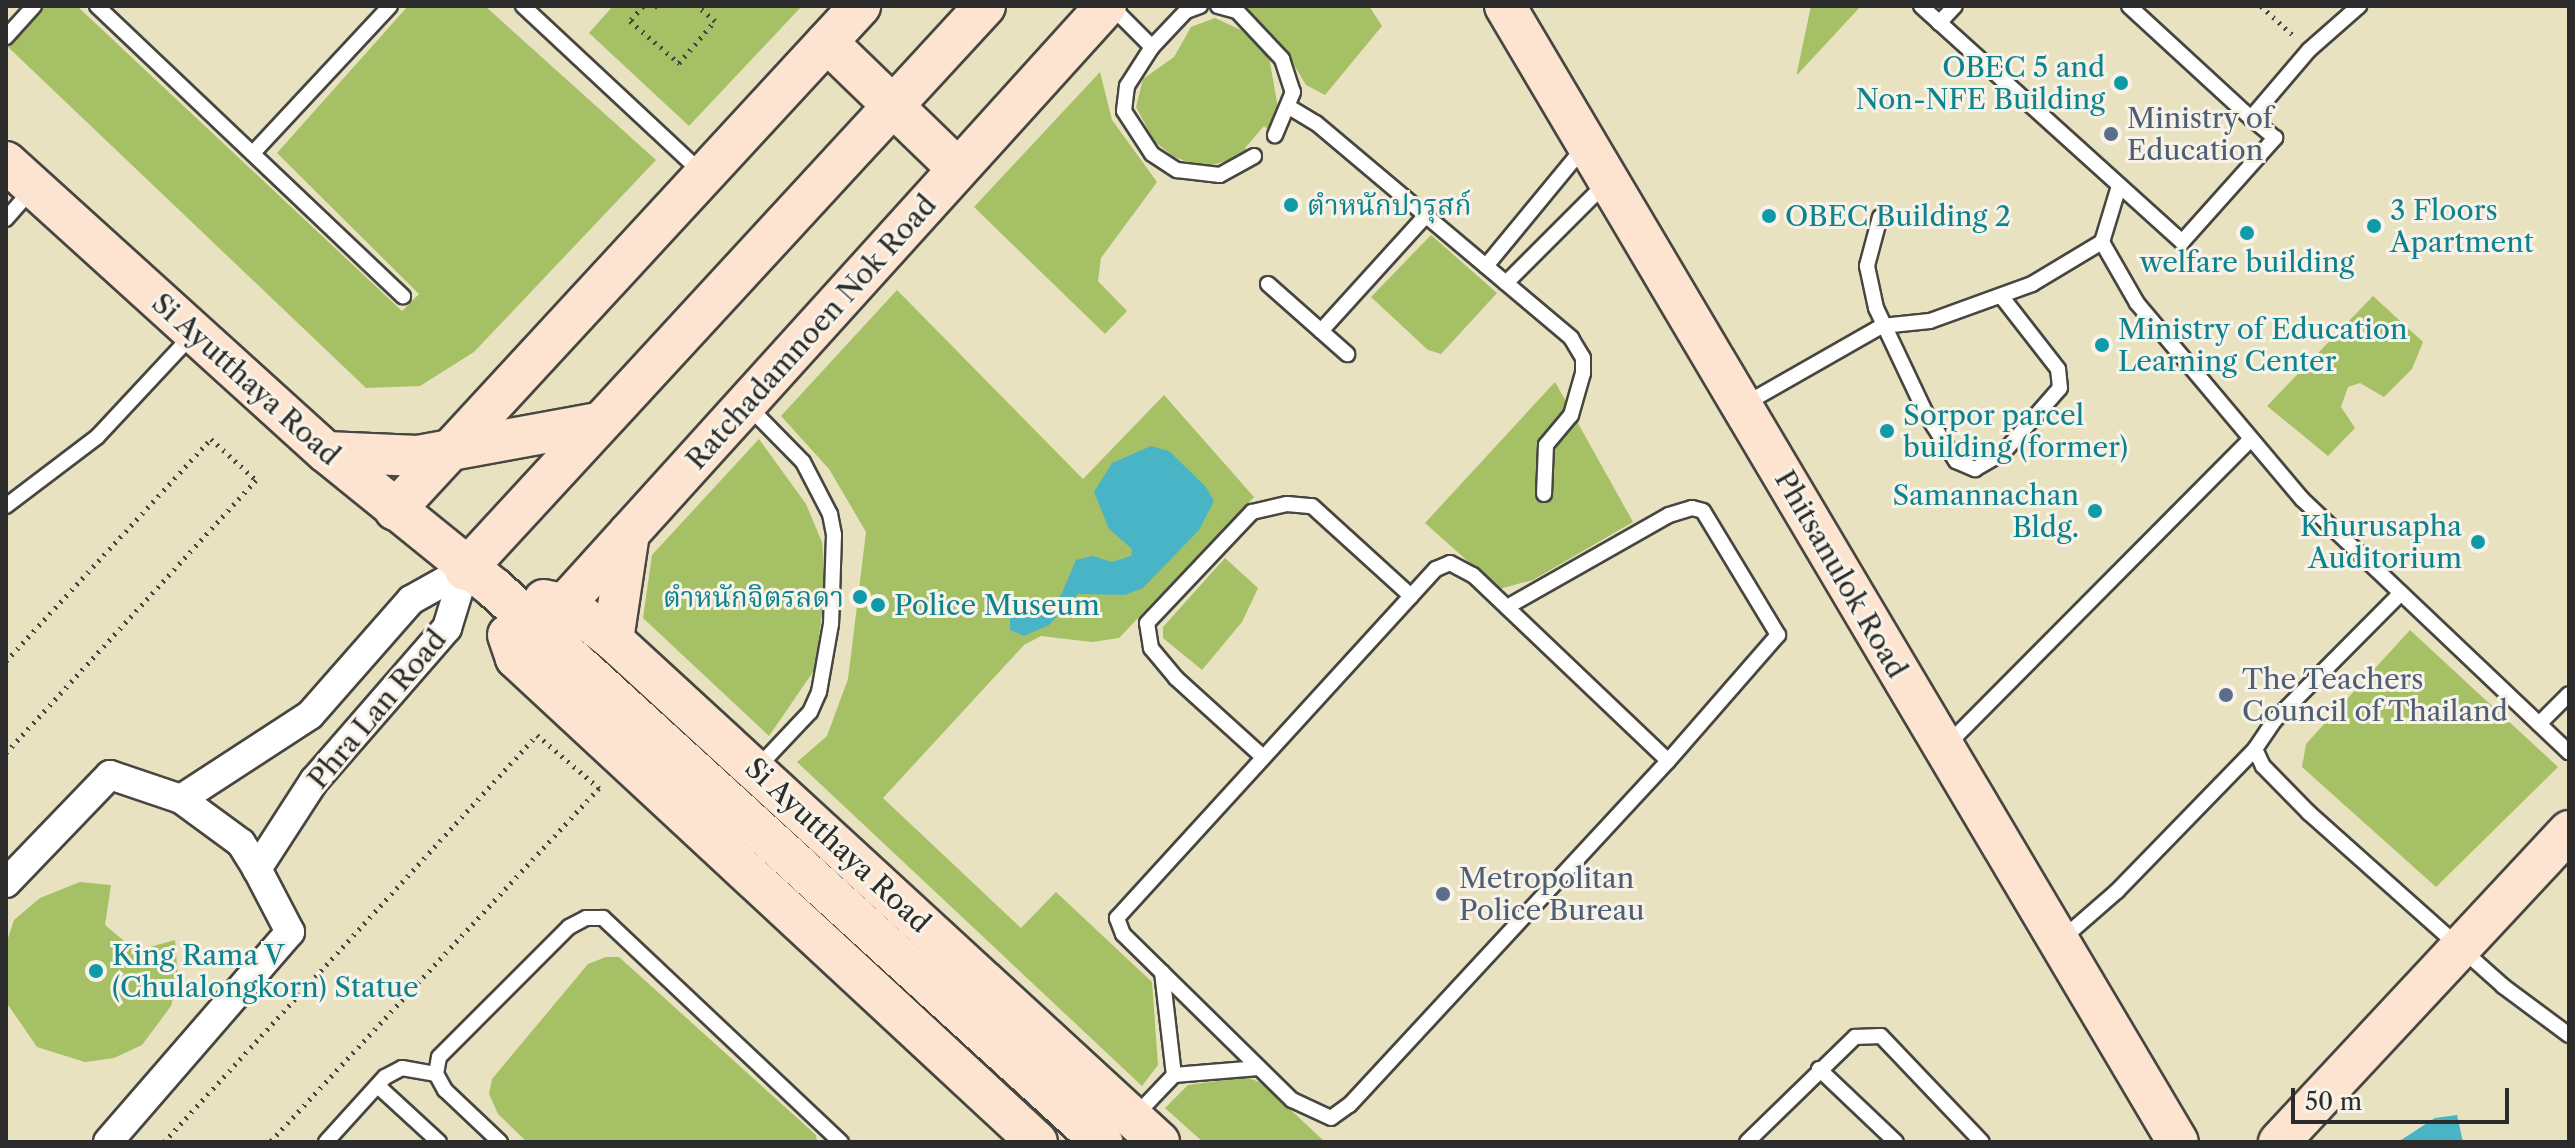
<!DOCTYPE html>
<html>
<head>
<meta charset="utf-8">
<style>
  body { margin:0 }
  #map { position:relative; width:2575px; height:1148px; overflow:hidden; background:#e8e2c0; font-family:"Libre Caslon Text","Noto Serif Thai",serif }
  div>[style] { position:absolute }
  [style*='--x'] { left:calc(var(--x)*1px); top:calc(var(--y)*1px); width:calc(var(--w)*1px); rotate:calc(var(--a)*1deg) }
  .green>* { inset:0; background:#a6c066 }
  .water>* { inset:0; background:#4ab4c7 }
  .path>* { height:5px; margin-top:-2.5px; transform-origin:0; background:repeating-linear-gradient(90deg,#474641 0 2px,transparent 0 8px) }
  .roads { filter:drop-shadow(2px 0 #474641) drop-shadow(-2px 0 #474641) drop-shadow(0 2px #474641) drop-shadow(0 -2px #474641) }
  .lane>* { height:14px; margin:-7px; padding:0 7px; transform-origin:7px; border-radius:7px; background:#fff }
  .street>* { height:28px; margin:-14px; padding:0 14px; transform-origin:14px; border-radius:14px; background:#fff }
  .secondary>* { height:40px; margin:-20px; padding:0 20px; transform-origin:20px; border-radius:20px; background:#fde4d0 }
  .dots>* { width:22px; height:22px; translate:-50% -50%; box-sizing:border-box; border:4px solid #f7f3e8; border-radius:50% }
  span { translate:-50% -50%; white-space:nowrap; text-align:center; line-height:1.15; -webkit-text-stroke:6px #f7f3e8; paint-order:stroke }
  .culture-label { font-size:28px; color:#0d838f }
  .right { translate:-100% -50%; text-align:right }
  .left { translate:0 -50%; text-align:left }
  .service-label { font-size:28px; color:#4e5e75 }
  .street-label { font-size:28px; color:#2b2b2b }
  .frame { position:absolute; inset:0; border:8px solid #2b2b2b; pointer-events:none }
  .scale { position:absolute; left:2291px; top:1088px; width:218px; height:36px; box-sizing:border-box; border:4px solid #2b2b2b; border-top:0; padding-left:10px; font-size:24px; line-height:28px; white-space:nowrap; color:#2b2b2b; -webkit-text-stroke:6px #f7f3e8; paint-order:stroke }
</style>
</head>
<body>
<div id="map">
  <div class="green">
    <i style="clip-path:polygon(44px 6px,77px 6px,402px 311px,419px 294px,277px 153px,408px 6px,485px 6px,656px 160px,474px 352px,420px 386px,366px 388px,8px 47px)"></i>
    <i style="clip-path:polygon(613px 6px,802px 6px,689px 126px,589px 33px)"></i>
    <i style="clip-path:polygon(1244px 6px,1369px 6px,1382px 26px,1325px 95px,1306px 85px,1288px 55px)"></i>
    <i style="clip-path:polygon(1811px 6px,1861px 6px,1797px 75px,1797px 72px)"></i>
    <i style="clip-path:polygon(1215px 18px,1254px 36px,1269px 57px,1278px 108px,1270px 131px,1264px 126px,1245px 148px,1251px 153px,1213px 165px,1194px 164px,1174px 157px,1154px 141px,1136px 107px,1143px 79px,1174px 57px,1191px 27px)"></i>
    <i style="clip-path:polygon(1100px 72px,1112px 120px,1157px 182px,1101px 258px,1098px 281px,1127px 311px,1105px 334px,974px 207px)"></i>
    <i style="clip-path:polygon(1431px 235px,1497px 293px,1441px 354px,1428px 350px,1371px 297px)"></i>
    <i style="clip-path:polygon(897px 290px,1083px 479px,1164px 395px,1254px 497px,1119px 638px,1092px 642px,1041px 636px,1024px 645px,883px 798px,1021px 928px,1056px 892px,1152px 982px,1158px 1065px,1142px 1086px,797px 762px,827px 736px,848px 679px,866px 532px,829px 469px,781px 416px)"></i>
    <i style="clip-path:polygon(2373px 296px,2423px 342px,2412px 369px,2384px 397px,2360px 383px,2348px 387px,2341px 407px,2355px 428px,2328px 456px,2267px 406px)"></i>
    <i style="clip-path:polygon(1555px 382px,1633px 522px,1533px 580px,1499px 589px,1425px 523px)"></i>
    <i style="clip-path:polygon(759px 439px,806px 504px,822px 542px,826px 582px,815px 669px,769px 736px,643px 618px,652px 555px)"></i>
    <i style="clip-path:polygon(1225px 558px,1258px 588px,1242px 622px,1202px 670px,1163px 638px,1163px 627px)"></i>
    <i style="clip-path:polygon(2410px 630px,2558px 767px,2436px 887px,2302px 767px,2306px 744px)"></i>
    <i style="clip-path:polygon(80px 882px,111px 885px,105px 925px,136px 951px,175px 940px,178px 977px,171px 1006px,142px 1045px,114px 1058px,85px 1062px,37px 1047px,6px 1002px,6px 944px,14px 920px,40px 898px)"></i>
    <i style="clip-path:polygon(606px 957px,619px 957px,816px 1135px,817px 1142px,527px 1142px,498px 1114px,489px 1094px,492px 1079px,588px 964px)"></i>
    <i style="clip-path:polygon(1246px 1077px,1262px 1083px,1325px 1142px,1203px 1142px,1165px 1108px,1188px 1085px)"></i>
  </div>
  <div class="water">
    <i style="clip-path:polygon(1151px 446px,1169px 451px,1206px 487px,1214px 501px,1199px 530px,1143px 588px,1125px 595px,1078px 594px,1049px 625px,1024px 636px,1010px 630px,1010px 611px,1049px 607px,1061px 595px,1076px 560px,1093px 556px,1112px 562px,1131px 556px,1132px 549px,1109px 529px,1094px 492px,1112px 463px)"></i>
    <i style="clip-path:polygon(2457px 1115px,2463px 1142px,2398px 1142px,2435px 1118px)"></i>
  </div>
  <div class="path">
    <i style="--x:643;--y:6;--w:20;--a:131"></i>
    <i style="--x:630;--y:21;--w:65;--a:40.6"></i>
    <i style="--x:679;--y:63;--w:55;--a:-49.4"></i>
    <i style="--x:715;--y:21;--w:23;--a:-139"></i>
    <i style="--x:656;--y:6;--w:4;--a:34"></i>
    <i style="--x:2261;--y:6;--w:47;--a:42.4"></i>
    <i style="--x:6;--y:661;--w:302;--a:-47.3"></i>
    <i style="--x:211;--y:439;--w:61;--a:42.3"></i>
    <i style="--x:256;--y:480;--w:370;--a:132.5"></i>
    <i style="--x:164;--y:1142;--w:552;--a:-47.5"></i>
    <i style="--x:537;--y:735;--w:82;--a:40.5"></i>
    <i style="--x:599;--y:788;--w:483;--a:132.9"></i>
  </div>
  <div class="roads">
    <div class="lane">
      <i style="--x:97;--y:6;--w:422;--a:43.5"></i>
      <i style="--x:523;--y:6;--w:246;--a:43"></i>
      <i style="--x:1111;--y:6;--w:58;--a:45"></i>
      <i style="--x:1200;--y:6;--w:15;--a:160"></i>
      <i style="--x:1186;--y:11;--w:50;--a:133.4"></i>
      <i style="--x:1152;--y:47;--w:46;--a:122.7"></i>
      <i style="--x:1127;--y:86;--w:25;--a:97"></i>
      <i style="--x:1124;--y:111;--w:51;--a:56.9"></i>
      <i style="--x:1152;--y:154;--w:30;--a:33"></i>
      <i style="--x:1177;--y:170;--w:43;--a:6.6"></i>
      <i style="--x:1220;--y:175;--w:39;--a:-29"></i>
      <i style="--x:1218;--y:6;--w:20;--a:15"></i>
      <i style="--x:1237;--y:11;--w:66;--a:46.8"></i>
      <i style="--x:1282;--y:59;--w:35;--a:72"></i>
      <i style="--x:1293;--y:92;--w:47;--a:112.7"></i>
      <i style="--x:1921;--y:6;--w:352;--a:42.1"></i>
      <i style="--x:2182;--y:242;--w:140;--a:-48.2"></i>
      <i style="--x:2275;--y:138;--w:31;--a:-140"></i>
      <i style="--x:2251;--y:118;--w:89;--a:-49.5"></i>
      <i style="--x:2309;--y:50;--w:67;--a:-41.3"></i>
      <i style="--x:2129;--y:6;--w:166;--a:42.6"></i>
      <i style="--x:1939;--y:23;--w:23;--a:-47"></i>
      <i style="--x:6;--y:37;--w:42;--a:-47.9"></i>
      <i style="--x:1289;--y:107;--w:31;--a:31"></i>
      <i style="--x:1316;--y:123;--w:334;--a:40.1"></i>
      <i style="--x:1571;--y:338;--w:23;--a:59"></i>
      <i style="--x:1583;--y:358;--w:15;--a:90"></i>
      <i style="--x:1583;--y:373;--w:44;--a:105.9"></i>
      <i style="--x:1571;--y:415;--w:39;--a:130"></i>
      <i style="--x:1546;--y:445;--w:49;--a:92.3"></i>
      <i style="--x:253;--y:153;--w:201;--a:-47"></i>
      <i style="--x:1880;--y:217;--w:51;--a:104.9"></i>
      <i style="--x:1867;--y:266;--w:43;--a:77.9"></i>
      <i style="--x:1876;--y:308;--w:117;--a:64.7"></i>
      <i style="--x:1926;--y:414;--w:56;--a:57.4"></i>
      <i style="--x:1956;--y:461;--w:21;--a:23"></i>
      <i style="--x:1975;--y:469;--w:32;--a:-30"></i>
      <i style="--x:2003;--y:453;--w:86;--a:-48.8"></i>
      <i style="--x:2060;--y:388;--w:19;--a:-96"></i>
      <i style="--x:2058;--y:369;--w:91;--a:-127.9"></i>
      <i style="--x:6;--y:219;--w:40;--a:-49"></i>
      <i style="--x:2102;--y:242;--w:70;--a:60.2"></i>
      <i style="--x:2137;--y:303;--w:256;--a:49.9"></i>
      <i style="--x:2302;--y:499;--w:368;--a:43.5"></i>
      <i style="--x:1486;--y:266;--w:156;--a:-50.5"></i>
      <i style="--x:1506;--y:283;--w:140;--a:-45"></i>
      <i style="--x:1268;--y:284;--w:106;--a:41.5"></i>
      <i style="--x:1321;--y:331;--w:156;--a:-47.8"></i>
      <i style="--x:1745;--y:404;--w:158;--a:-29.7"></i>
      <i style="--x:1882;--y:326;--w:48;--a:-5.9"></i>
      <i style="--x:1930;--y:321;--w:109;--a:-19.9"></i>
      <i style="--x:2032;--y:284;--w:82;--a:-31"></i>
      <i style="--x:2102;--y:242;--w:59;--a:-73.1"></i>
      <i style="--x:748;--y:406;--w:78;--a:45.5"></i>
      <i style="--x:803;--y:462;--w:59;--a:62.6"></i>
      <i style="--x:830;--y:514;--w:21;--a:79"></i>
      <i style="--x:834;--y:535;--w:89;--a:91.9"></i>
      <i style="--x:831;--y:624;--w:69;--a:100"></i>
      <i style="--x:819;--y:692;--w:22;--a:114"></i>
      <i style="--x:810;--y:712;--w:76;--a:133.4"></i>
      <i style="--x:6;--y:506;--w:114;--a:-37.2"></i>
      <i style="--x:97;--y:437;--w:141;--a:-47"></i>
      <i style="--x:1450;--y:563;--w:26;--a:28"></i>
      <i style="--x:1473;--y:575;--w:269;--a:43.6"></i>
      <i style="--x:1668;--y:761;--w:469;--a:132.8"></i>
      <i style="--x:1349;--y:1105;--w:22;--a:144"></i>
      <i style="--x:1331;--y:1118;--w:43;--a:-155.2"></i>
      <i style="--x:1292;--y:1100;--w:237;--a:-135.5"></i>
      <i style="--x:1123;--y:934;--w:17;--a:-111"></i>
      <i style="--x:1117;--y:918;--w:473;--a:-47.6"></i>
      <i style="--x:1436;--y:569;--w:15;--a:-23"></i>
      <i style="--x:2401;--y:593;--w:180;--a:134.8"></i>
      <i style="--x:2274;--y:721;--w:34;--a:124"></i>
      <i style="--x:2255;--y:749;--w:19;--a:65"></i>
      <i style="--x:2263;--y:766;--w:66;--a:45.6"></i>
      <i style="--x:2309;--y:813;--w:260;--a:41.7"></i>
      <i style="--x:2503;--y:986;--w:82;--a:36.6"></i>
      <i style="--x:1507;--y:607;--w:186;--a:-29.6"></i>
      <i style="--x:1669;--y:515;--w:24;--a:-17"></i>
      <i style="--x:1692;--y:508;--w:11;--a:15"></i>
      <i style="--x:1703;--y:511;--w:145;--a:58.8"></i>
      <i style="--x:1778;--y:635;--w:167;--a:131.1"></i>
      <i style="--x:2539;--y:724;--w:42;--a:-45"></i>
      <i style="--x:1946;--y:746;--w:431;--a:-45.2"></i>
      <i style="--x:1263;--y:757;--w:118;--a:-137.8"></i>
      <i style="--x:1176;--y:678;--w:39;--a:-130"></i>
      <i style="--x:1151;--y:648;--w:25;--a:-99"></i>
      <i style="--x:1147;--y:623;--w:153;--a:-46.6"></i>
      <i style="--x:1252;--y:512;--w:36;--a:-13"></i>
      <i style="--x:1287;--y:504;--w:25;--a:5"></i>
      <i style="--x:1312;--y:506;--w:134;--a:42.3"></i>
      <i style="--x:2062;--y:939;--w:73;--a:-41.1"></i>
      <i style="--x:2117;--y:891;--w:198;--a:-45.8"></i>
      <i style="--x:1162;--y:972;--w:104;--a:83.4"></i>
      <i style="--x:1819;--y:1069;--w:106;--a:43.5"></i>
      <i style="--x:378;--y:1086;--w:83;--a:42.6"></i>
      <i style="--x:1135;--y:1116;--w:57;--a:-46.4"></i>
      <i style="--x:1174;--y:1075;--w:85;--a:-4.7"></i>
      <i style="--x:326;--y:1142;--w:88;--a:-47.8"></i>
      <i style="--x:385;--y:1077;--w:19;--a:-28"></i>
      <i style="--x:402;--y:1068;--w:35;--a:10"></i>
      <i style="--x:500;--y:1142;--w:76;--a:-136.6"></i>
      <i style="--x:445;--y:1090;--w:18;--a:-119"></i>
      <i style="--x:436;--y:1074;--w:17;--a:-80"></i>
      <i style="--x:439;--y:1057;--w:184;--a:-45"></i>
      <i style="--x:569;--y:927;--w:19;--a:-28"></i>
      <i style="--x:586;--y:918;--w:17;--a:0"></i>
      <i style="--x:603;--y:918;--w:327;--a:43.3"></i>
      <i style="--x:1747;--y:1142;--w:151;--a:-44.2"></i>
      <i style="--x:1855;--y:1037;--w:26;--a:-2"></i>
      <i style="--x:1881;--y:1036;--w:146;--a:46.4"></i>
    </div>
    <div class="street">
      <i style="--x:181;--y:799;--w:74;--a:36.3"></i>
      <i style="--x:241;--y:843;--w:31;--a:58"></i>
      <i style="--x:6;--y:883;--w:150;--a:-46.1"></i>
      <i style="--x:110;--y:775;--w:75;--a:18.7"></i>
      <i style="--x:181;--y:799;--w:154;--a:-33.1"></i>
      <i style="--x:310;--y:715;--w:153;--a:-48.7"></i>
      <i style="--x:411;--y:600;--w:62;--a:-29.1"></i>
      <i style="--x:108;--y:1142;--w:278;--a:-49.1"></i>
      <i style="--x:290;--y:932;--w:71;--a:-117.6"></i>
      <i style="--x:257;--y:869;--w:105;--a:-57.1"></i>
      <i style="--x:314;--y:781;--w:203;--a:-49"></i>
      <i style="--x:447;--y:628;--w:61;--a:-72.8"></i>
    </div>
    <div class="secondary">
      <i style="--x:1505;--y:6;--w:1320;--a:59.36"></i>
      <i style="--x:827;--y:42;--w:181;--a:44.1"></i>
      <i style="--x:6;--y:162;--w:432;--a:42.2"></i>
      <i style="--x:326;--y:452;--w:216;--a:39"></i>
      <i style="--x:494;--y:588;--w:823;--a:42.34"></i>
      <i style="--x:326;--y:452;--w:92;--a:2.5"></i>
      <i style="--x:418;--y:456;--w:183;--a:-10.4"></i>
      <i style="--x:395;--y:510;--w:686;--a:-47.3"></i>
      <i style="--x:465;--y:570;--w:767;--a:-47.32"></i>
      <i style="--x:544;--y:600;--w:25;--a:12"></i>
      <i style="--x:568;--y:605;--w:57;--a:37.9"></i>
      <i style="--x:613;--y:640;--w:742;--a:42.6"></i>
      <i style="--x:508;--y:635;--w:24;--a:71"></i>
      <i style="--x:516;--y:658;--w:711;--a:42.89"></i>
      <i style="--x:613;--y:640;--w:108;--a:-81.5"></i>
      <i style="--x:516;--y:658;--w:879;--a:-47.86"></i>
      <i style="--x:2279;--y:1142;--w:425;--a:-47"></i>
    </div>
  </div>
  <div class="dots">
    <i style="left:2121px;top:83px;background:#0f9aa8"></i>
    <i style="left:2111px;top:134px;background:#5c6f8a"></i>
    <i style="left:1291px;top:205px;background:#0f9aa8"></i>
    <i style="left:1769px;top:216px;background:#0f9aa8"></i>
    <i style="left:2374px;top:226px;background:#0f9aa8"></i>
    <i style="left:2247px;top:233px;background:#0f9aa8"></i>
    <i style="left:2102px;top:345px;background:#0f9aa8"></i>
    <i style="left:1887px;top:431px;background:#0f9aa8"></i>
    <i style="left:2095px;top:511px;background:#0f9aa8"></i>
    <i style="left:2478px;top:542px;background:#0f9aa8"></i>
    <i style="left:860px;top:597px;background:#0f9aa8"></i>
    <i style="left:878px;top:605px;background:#0f9aa8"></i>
    <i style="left:2226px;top:695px;background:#5c6f8a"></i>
    <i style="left:1443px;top:894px;background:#5c6f8a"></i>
    <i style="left:96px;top:971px;background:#0f9aa8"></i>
  </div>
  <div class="culture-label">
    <span class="right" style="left:2105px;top:83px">OBEC 5 and<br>Non-NFE Building</span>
    <span class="left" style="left:1307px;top:205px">ตำหนักปารุสก์</span>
    <span class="left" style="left:2390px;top:226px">3 Floors<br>Apartment</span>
    <span class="left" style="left:1785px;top:216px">OBEC Building 2</span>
    <span style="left:2247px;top:262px">welfare building</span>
    <span class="left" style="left:2118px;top:345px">Ministry of Education<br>Learning Center</span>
    <span class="left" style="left:1903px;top:431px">Sorpor parcel<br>building (former)</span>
    <span class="right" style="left:2079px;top:511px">Samannachan<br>Bldg.</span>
    <span class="right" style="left:2462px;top:542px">Khurusapha<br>Auditorium</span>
    <span class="right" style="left:844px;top:597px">ตำหนักจิตรลดา</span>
    <span class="left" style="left:894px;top:605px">Police Museum</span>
    <span class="left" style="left:112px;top:971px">King Rama V<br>(Chulalongkorn) Statue</span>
  </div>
  <div class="service-label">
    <span class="left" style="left:2127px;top:134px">Ministry of<br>Education</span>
    <span class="left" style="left:2242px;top:695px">The Teachers<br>Council of Thailand</span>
    <span class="left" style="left:1459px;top:894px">Metropolitan<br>Police Bureau</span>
  </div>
  <div class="street-label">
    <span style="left:811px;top:332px;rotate:-48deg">Ratchadamnoen Nok Road</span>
    <span style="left:246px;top:379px;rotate:42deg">Si Ayutthaya Road</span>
    <span style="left:1841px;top:574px;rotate:60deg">Phitsanulok Road</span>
    <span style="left:377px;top:709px;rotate:-50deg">Phra Lan Road</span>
    <span style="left:838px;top:845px;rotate:43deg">Si Ayutthaya Road</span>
  </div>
  <div class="frame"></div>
  <div class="scale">50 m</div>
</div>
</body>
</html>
